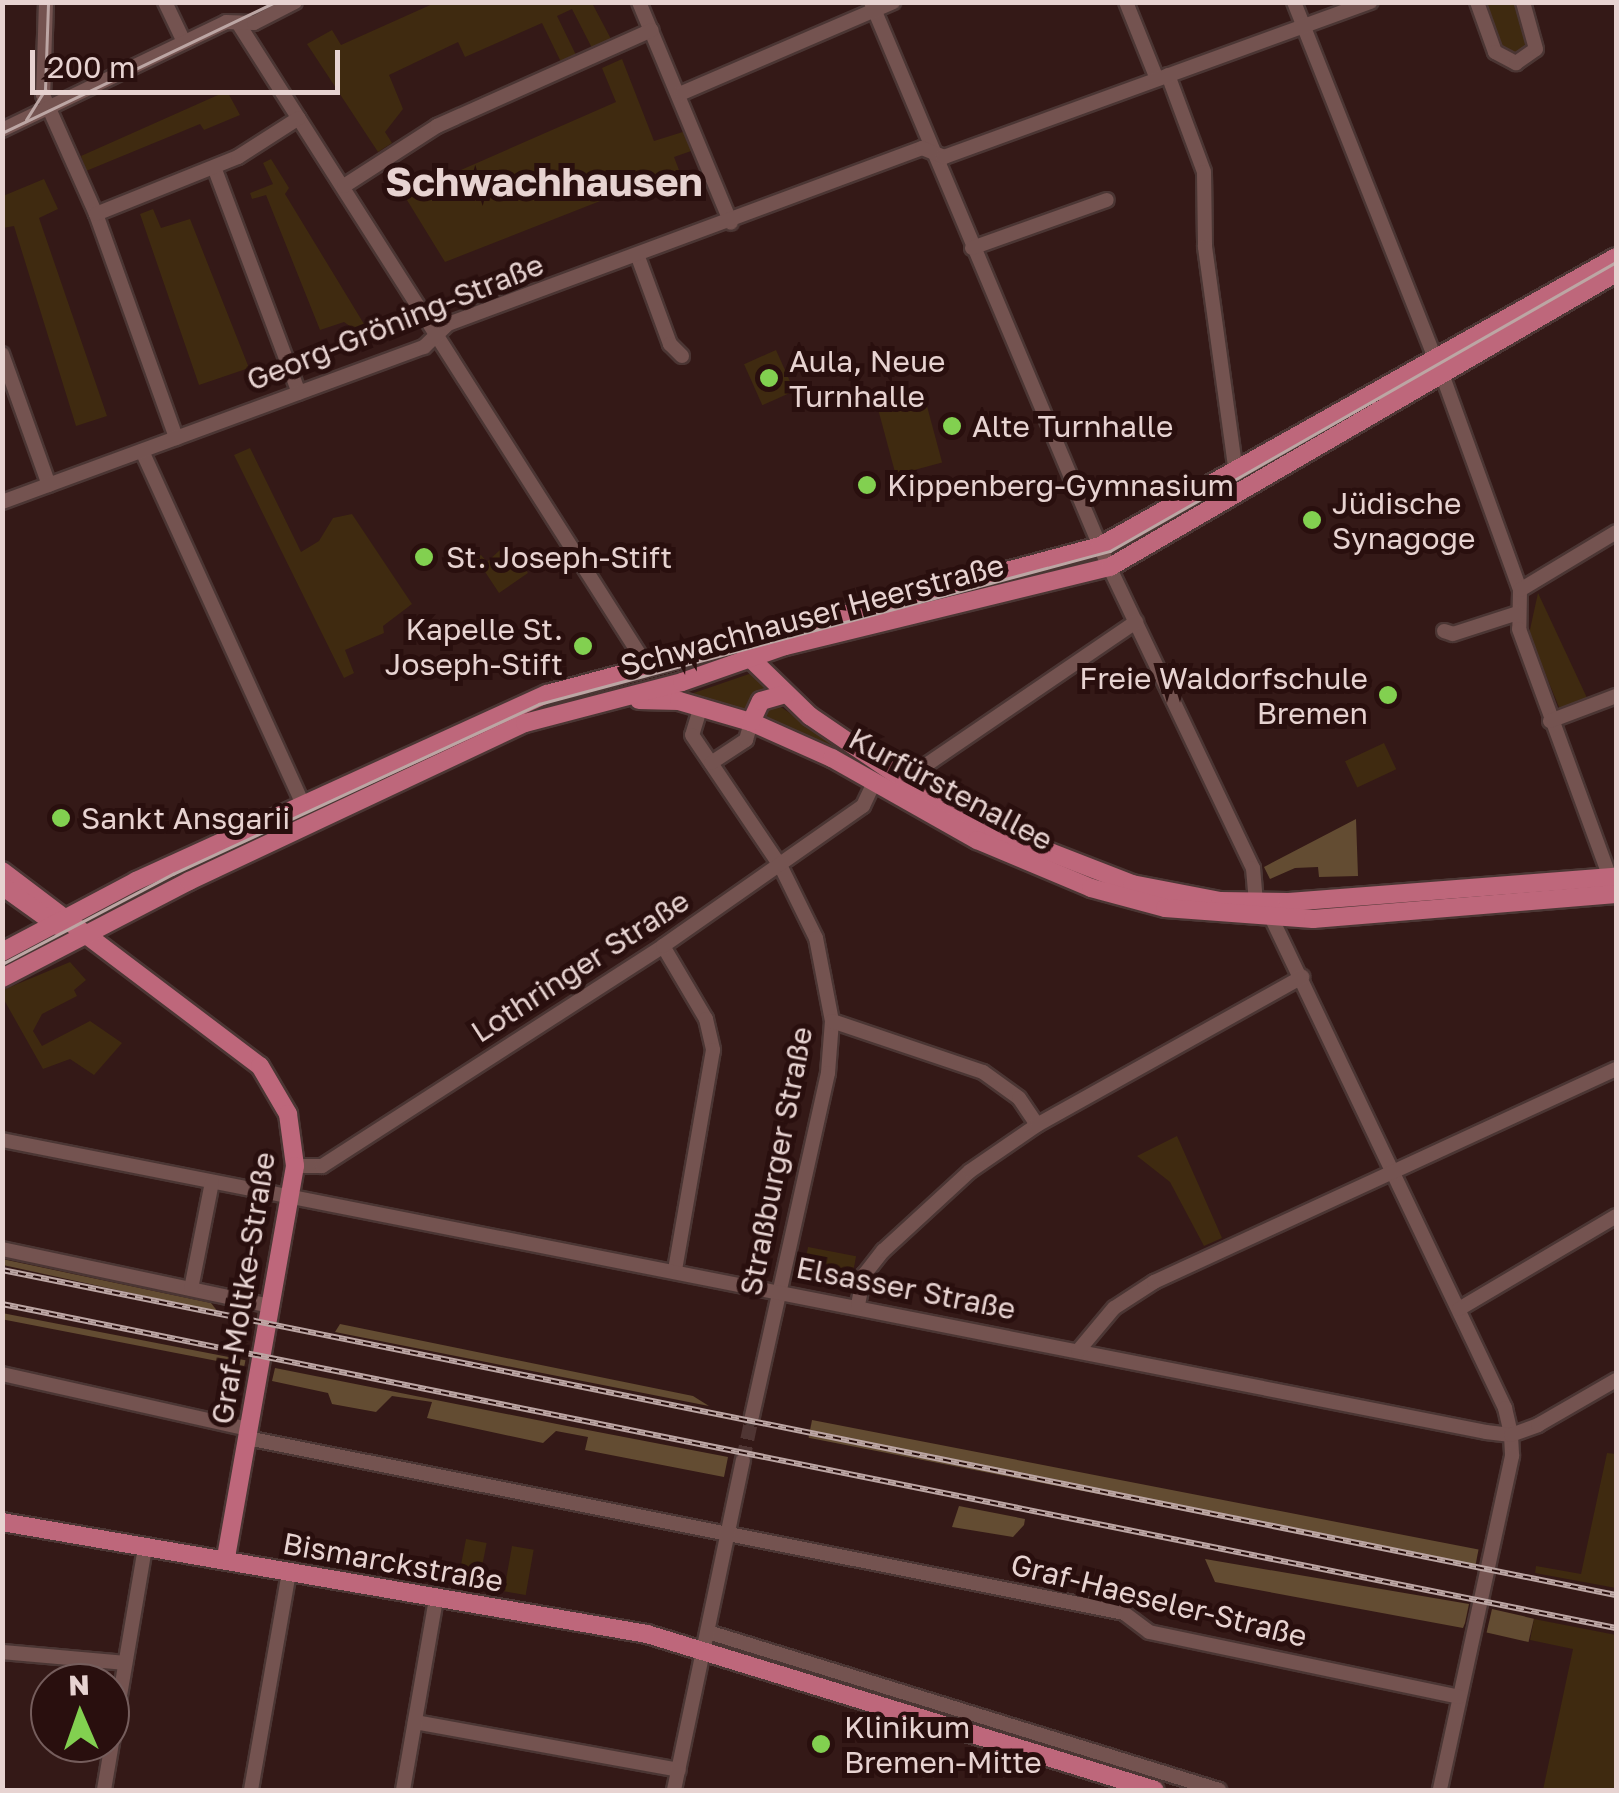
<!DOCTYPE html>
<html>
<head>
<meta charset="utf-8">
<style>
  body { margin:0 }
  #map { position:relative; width:1619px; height:1793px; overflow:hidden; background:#341917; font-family:"Golos Text",sans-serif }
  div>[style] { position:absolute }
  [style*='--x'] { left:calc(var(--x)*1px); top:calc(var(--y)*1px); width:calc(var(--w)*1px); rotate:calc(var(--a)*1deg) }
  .green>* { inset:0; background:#3f2a10; transform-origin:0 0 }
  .forest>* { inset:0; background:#634c32; transform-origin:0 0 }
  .minor-tunnel>* { height:14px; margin-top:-7px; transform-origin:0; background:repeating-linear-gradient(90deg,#4f3533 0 14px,transparent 0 21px) }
  .roads { filter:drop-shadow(2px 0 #4b3634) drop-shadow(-2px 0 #4b3634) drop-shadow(0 2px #4b3634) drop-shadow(0 -2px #4b3634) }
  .minor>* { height:14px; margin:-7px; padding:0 7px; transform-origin:7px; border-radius:7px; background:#745350 }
  .major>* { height:18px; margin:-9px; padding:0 9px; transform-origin:9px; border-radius:9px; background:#be677b }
  .tram>* { height:2.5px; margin:-1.25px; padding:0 1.25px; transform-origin:1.25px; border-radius:1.25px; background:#bca6a4 }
  .rail>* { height:6px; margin-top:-3px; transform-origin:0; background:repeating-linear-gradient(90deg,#290f0e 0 8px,#bca6a4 0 16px); box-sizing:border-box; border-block:2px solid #bca6a4 }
  .dots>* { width:28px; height:28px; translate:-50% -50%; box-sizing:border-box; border:5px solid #290f0e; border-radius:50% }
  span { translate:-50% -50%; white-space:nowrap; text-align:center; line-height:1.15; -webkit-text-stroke:10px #290f0e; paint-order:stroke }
  .street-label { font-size:30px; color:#e7d3d1 }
  .poi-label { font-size:30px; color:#e7d3d1 }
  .left { translate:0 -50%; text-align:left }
  .right { translate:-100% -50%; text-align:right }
  .district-label { font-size:40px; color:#e7d3d1; font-weight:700 }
  .frame { position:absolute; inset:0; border:5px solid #e7d3d1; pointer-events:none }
  .north { position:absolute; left:30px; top:1663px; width:100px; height:100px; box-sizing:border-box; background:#290f0e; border:2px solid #755d5c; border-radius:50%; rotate:358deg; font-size:28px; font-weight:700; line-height:40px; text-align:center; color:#e7d3d1 }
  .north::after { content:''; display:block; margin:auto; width:35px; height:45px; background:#82d050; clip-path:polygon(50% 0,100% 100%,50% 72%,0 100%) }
  .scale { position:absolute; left:30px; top:50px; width:310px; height:45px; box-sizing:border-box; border:5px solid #e7d3d1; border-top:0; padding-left:12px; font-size:30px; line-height:35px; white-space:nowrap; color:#e7d3d1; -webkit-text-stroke:8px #290f0e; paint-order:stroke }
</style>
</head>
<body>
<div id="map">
  <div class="green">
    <i style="clip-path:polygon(437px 2px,592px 3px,611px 39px,592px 48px,572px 9px,557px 16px,576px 55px,561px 62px,542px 23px,465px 57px,458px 42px,389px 75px,403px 109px,385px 132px,392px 143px,378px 152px,307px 44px,332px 30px,341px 45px)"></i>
    <i style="clip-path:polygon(1481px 3px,1519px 3px,1532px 45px,1517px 59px,1501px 52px)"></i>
    <i style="clip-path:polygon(622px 59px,654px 141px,686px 131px,694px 150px,674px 157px,679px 170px,445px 262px,399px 187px,420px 172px,429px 184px,616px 102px,602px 68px)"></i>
    <i style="clip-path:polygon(227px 91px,240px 115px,204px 130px,200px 124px,86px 171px,81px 156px)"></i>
    <i style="clip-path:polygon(271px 159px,289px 188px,285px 194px,364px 324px,354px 329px,344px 322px,320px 330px,266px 195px,252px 199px,250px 193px,273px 184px,263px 163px)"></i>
    <i style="clip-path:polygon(44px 179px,58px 209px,39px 218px,107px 416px,76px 426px,14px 226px,3px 228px,3px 196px)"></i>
    <i style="clip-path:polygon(153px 209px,161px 228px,190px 219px,249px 368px,199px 385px,140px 214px)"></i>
    <i style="left:776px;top:350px;width:45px;height:35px;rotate:66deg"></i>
    <i style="left:924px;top:395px;width:70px;height:48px;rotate:75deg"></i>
    <i style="clip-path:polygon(250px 448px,301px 552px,319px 541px,333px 518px,352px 514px,412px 604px,383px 626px,384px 633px,345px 650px,354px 673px,344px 678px,234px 455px)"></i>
    <i style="clip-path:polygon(500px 550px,509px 563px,518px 557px,528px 573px,499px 593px,476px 558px,481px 555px,487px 562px)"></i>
    <i style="clip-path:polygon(1538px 593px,1588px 700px,1561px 712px,1529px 634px)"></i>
    <i style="clip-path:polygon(752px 673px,774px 693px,756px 698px,747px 713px,682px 697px)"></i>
    <i style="clip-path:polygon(775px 703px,863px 763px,909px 790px,763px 720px,761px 710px)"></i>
    <i style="left:1384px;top:743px;width:29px;height:43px;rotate:65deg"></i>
    <i style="clip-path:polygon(70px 962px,86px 980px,74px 990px,77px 996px,42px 1014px,33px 1031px,42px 1046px,90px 1021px,122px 1043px,94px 1075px,70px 1059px,43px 1069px,3px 998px,3px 990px)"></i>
    <i style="clip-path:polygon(1177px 1136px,1222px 1238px,1204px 1246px,1170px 1182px,1137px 1156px)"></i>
    <i style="left:808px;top:1247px;width:49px;height:32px;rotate:11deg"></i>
    <i style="clip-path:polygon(1607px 1453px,1616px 1454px,1616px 1588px,1535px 1573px,1536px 1566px,1581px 1574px)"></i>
    <i style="left:466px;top:1539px;width:21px;height:45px;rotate:11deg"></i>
    <i style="left:512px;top:1546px;width:22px;height:46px;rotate:10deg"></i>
    <i style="clip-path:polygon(1534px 1619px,1616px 1635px,1616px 1790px,1543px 1790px,1573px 1649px,1530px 1640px)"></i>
  </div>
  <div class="forest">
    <i style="clip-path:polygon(1356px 819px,1358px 876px,1319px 877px,1318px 867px,1295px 868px,1270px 879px,1264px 867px)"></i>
    <i style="clip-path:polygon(2px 1259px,211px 1303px,218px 1312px,3px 1265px)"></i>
    <i style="left:2px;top:1313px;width:248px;height:6px;rotate:11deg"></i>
    <i style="clip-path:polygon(340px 1324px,693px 1396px,709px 1406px,335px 1332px)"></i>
    <i style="clip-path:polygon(275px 1368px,572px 1427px,728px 1457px,724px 1477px,585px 1450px,588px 1437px,556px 1431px,543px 1443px,427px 1418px,432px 1402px,392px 1396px,376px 1412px,332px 1404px,328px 1393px,272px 1381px)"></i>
    <i style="left:812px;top:1420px;width:679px;height:18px;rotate:11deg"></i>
    <i style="clip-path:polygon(959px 1506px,1025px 1519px,1024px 1525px,1013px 1537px,952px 1527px)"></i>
    <i style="clip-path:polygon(1205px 1559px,1469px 1604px,1465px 1623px,1463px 1628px,1215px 1582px)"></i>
    <i style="left:1492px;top:1609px;width:43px;height:24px;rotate:13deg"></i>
  </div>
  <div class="minor-tunnel">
    <i style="--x:743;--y:1460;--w:44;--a:-78.2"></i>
  </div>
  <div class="roads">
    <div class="minor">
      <i style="--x:46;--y:2;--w:93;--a:91.8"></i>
      <i style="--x:43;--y:95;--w:130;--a:66"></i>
      <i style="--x:96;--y:214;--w:238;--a:70.3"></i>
      <i style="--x:165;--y:2;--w:44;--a:64.6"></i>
      <i style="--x:639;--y:2;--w:239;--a:67.4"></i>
      <i style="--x:871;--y:2;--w:603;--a:67.18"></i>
      <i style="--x:1105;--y:558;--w:344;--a:64.5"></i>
      <i style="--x:1253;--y:868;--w:34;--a:85"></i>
      <i style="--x:1126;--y:2;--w:83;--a:68.1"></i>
      <i style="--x:1294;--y:2;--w:385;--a:68.4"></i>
      <i style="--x:1477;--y:2;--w:53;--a:70.2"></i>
      <i style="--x:1495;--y:52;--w:24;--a:28"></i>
      <i style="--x:1516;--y:63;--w:24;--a:-35"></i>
      <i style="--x:1536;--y:49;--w:49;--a:-105.5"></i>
      <i style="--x:238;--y:23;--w:758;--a:57.55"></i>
      <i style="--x:1168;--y:75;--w:103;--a:69.6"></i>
      <i style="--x:1204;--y:172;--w:75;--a:89.2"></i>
      <i style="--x:1205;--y:247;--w:229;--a:82.2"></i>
      <i style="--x:682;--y:93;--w:230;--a:-23.3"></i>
      <i style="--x:2;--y:130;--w:249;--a:-25.7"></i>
      <i style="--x:226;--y:22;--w:28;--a:2"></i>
      <i style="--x:254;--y:23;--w:46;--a:-27.1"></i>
      <i style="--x:214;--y:167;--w:241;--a:69.4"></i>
      <i style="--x:344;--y:186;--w:111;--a:-32.8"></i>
      <i style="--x:437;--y:126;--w:235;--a:-24.1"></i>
      <i style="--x:96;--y:214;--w:153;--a:-21.9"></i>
      <i style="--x:238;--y:157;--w:72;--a:-32.6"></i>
      <i style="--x:972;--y:248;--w:143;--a:-19.6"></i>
      <i style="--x:638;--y:257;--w:93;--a:69.8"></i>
      <i style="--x:670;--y:344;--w:17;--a:45"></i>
      <i style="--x:2;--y:354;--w:139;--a:70.3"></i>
      <i style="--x:1442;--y:374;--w:230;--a:70.1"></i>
      <i style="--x:1520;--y:590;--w:39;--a:91"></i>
      <i style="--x:1519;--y:629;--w:265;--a:69.9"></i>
      <i style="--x:142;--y:451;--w:389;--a:65.5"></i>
      <i style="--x:2;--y:502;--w:450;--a:-20.2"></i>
      <i style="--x:424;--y:347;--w:33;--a:-44"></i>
      <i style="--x:448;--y:324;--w:506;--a:-20.37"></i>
      <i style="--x:922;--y:148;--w:24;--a:22"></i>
      <i style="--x:944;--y:157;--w:454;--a:-20"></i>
      <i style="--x:1520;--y:590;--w:112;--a:-31.1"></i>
      <i style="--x:1444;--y:631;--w:9;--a:18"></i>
      <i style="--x:1453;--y:634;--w:68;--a:-17.9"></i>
      <i style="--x:701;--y:706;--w:30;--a:107"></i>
      <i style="--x:692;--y:735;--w:159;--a:56"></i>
      <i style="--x:781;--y:867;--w:79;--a:63.8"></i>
      <i style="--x:816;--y:938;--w:85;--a:79.1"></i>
      <i style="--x:832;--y:1021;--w:52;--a:94.4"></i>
      <i style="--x:828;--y:1073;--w:352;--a:102.5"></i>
      <i style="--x:1550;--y:721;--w:71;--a:-20.7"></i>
      <i style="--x:711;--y:763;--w:42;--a:-33.3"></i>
      <i style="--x:746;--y:740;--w:19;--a:-74"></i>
      <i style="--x:904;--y:780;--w:281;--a:-34.3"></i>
      <i style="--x:1272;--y:919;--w:542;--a:64.52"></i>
      <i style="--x:1505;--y:1408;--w:28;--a:77"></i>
      <i style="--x:1511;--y:1435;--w:21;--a:87"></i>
      <i style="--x:1512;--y:1456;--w:342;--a:102.2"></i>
      <i style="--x:663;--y:946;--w:85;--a:59.5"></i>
      <i style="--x:706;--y:1019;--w:32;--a:77"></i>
      <i style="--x:713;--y:1050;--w:223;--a:99.8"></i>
      <i style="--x:832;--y:1021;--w:159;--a:18.7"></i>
      <i style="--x:983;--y:1072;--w:44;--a:35.8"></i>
      <i style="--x:1019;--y:1098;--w:32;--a:56"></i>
      <i style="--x:2;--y:1140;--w:1512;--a:11.13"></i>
      <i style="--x:1486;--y:1432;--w:25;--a:7"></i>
      <i style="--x:1511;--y:1435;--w:29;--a:-20"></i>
      <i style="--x:1538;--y:1425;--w:90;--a:-30"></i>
      <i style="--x:295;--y:1166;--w:27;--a:0"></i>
      <i style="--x:322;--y:1166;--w:406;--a:-32.8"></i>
      <i style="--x:663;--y:946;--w:244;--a:-35"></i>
      <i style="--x:863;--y:806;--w:26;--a:-65"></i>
      <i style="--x:2;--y:1249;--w:274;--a:12"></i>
      <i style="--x:191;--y:1289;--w:109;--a:-78.9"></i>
      <i style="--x:858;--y:1305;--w:31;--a:-79"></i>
      <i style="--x:864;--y:1275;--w:31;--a:-52"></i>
      <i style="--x:883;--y:1251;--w:118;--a:-42.6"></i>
      <i style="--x:970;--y:1171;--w:81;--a:-34.5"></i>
      <i style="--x:1037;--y:1125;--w:304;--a:-29.2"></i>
      <i style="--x:1459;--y:1309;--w:182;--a:-30.6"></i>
      <i style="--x:1078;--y:1351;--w:56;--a:-50.1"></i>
      <i style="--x:1114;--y:1308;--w:48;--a:-33"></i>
      <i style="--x:1154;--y:1282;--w:509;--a:-24.75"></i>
      <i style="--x:2;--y:1374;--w:252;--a:12.6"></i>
      <i style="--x:247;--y:1438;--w:894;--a:11.28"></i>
      <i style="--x:1124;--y:1613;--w:31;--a:37"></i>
      <i style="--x:1149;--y:1632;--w:317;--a:11.8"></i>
      <i style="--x:708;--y:1632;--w:535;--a:17.18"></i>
      <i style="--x:2;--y:1652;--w:123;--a:5.1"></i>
      <i style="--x:415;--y:1722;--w:268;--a:10.3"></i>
      <i style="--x:104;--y:1790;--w:246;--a:-80.4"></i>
      <i style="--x:251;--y:1790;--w:221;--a:-80.1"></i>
      <i style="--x:403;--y:1790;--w:195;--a:-80.2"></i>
      <i style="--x:674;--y:1790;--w:337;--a:-78.2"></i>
    </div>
    <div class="major">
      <i style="--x:746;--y:654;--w:89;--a:44.1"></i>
      <i style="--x:810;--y:716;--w:114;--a:34.2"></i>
      <i style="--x:904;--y:780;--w:102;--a:29.3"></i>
      <i style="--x:993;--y:830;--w:149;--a:21.2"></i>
      <i style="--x:1132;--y:884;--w:90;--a:10.9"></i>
      <i style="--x:1220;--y:901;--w:68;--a:0.8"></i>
      <i style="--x:1288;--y:902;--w:329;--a:-4.4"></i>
      <i style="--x:639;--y:700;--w:40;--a:1.4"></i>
      <i style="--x:679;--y:701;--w:75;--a:16.3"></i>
      <i style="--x:751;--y:722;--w:89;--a:24"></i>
      <i style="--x:832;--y:758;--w:167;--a:29.5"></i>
      <i style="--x:977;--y:840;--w:124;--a:22.8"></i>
      <i style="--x:1091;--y:888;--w:77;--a:15.1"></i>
      <i style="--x:1165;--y:908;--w:148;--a:4.3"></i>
      <i style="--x:1313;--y:919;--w:304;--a:-4.7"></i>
      <i style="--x:751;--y:722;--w:23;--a:-65"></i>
      <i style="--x:761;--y:701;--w:26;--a:-16"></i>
      <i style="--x:2;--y:871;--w:323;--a:37.1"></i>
      <i style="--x:260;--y:1066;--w:56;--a:59.7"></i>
      <i style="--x:288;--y:1114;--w:52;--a:82.3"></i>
      <i style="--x:295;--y:1166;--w:401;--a:100"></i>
      <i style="--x:2;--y:886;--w:69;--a:35.5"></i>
      <i style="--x:2;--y:952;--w:152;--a:-27.9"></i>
      <i style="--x:136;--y:881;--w:452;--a:-24.5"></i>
      <i style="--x:547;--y:694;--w:572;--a:-14.98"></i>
      <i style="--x:1100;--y:546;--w:591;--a:-29.25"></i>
      <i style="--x:2;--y:978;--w:211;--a:-27.4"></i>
      <i style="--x:189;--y:881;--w:371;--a:-25.2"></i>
      <i style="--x:525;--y:723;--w:162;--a:-14.6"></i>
      <i style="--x:682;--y:682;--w:109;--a:-19.3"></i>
      <i style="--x:785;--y:646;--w:334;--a:-13.7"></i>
      <i style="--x:1110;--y:567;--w:585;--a:-30.16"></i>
      <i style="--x:2;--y:1522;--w:655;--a:9.85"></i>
      <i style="--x:647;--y:1634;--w:531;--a:17.07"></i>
    </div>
  </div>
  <div class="tram">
    <i style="--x:26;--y:120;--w:36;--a:-58"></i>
    <i style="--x:45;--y:90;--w:88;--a:-88"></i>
    <i style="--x:2;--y:133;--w:304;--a:-25.6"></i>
    <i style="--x:2;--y:964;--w:193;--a:-27.8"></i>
    <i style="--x:173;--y:874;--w:404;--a:-24.9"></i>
    <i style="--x:539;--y:704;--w:591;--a:-15"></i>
    <i style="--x:1110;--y:551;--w:583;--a:-29.73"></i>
  </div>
  <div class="rail">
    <i style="--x:2;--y:1270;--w:1646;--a:11.39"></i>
    <i style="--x:2;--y:1304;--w:1646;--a:11.35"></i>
  </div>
  <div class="dots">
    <i style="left:769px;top:378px;background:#82d050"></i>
    <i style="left:952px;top:426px;background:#82d050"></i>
    <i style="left:867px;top:485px;background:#82d050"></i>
    <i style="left:1312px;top:520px;background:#82d050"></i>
    <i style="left:424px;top:557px;background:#82d050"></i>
    <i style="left:583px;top:646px;background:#82d050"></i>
    <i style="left:1388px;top:695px;background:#82d050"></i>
    <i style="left:61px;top:818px;background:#82d050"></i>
    <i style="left:821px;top:1744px;background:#82d050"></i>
  </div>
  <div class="street-label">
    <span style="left:395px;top:322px;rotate:-22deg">Georg-Gröning-Straße</span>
    <span style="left:812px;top:615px;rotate:-15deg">Schwachhauser Heerstraße</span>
    <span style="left:951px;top:789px;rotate:28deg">Kurfürstenallee</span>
    <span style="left:580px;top:966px;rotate:-33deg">Lothringer Straße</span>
    <span style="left:776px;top:1161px;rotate:-79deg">Straßburger Straße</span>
    <span style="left:243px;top:1288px;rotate:-81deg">Graf-Moltke-Straße</span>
    <span style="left:906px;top:1288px;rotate:11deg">Elsasser Straße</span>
    <span style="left:393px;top:1562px;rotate:10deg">Bismarckstraße</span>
    <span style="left:1159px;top:1600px;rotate:14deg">Graf-Haeseler-Straße</span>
  </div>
  <div class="poi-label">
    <span class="left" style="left:789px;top:378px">Aula, Neue<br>Turnhalle</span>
    <span class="left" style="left:972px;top:426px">Alte Turnhalle</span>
    <span class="left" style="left:887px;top:485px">Kippenberg-Gymnasium</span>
    <span class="left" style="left:1332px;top:520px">Jüdische<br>Synagoge</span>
    <span class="left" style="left:446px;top:557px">St. Joseph-Stift</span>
    <span class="right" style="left:563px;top:646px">Kapelle St.<br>Joseph-Stift</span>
    <span class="right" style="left:1368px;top:695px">Freie Waldorfschule<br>Bremen</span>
    <span class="left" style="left:81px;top:818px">Sankt Ansgarii</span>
    <span class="left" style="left:844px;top:1744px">Klinikum<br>Bremen-Mitte</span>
  </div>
  <div class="district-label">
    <span style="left:544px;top:181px">Schwachhausen</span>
  </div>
  <div class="frame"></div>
  <div class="north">N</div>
  <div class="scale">200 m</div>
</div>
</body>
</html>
